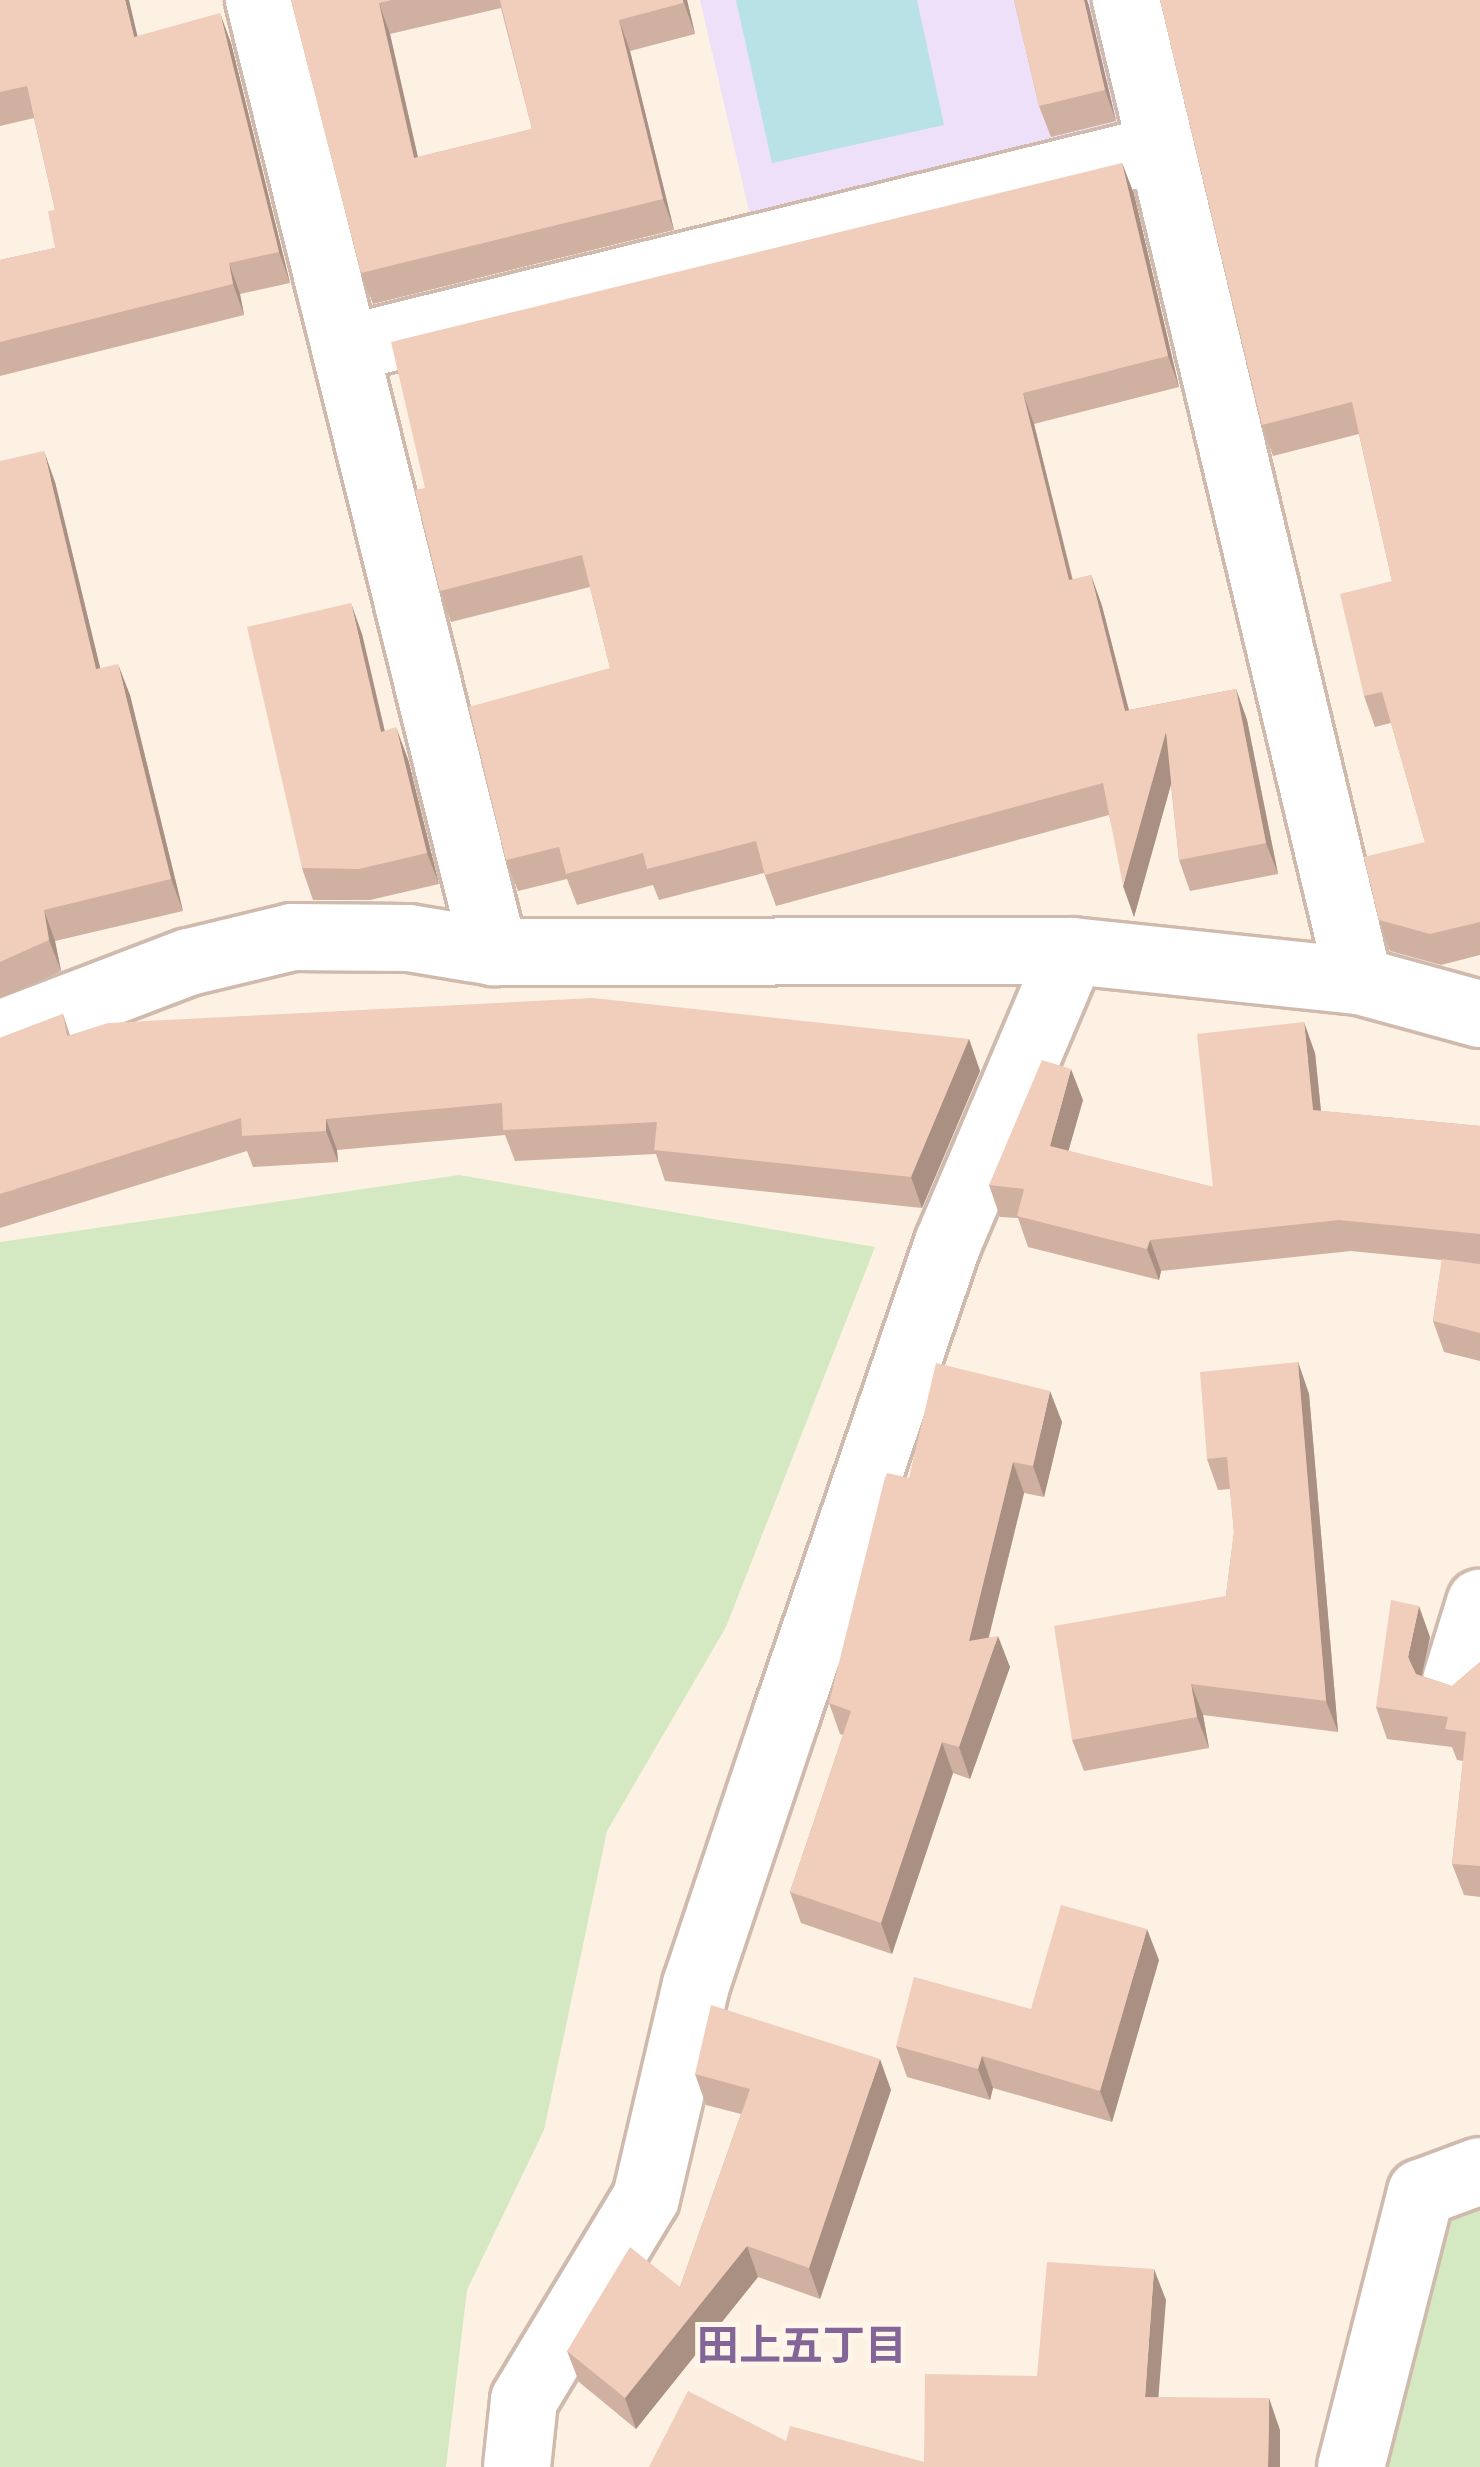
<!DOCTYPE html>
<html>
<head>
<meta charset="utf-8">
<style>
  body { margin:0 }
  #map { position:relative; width:1480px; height:2467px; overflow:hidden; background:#fcf1e3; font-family:"PT Sans","Noto Sans JP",sans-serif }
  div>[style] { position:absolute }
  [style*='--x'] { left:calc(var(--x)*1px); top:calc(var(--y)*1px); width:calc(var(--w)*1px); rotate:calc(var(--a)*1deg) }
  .education>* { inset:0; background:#eee0f8 }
  .green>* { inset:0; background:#d4e9c2 }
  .water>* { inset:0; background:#b8e2e5 }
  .roads { filter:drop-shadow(3px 0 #cfbaad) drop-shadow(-3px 0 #cfbaad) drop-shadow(0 3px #cfbaad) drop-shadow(0 -3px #cfbaad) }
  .street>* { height:66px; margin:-33px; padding:0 33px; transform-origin:33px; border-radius:33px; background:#fff }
  .wall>* { inset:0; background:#cfb0a1 }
  .shaded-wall>* { inset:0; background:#a99083 }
  .building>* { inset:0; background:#f1cdbb }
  span { translate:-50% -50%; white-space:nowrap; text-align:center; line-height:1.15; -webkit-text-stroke:10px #fff5e9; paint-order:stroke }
  .neighbourhood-label { font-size:42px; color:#836597; font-weight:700 }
</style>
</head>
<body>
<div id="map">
  <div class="education">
    <i style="clip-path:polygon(700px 0,1103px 0,1129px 112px,1115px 139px,753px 228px)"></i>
  </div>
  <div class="green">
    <i style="clip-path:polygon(459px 1175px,875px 1247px,726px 1627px,607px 1831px,544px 2130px,467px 2290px,446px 2467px,0 2467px,0 1242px)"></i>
    <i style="clip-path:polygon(1438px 2203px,1480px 2210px,1480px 2467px,1384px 2467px)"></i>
  </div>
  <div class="water">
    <i style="clip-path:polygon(736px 0,917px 0,944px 125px,772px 163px)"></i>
  </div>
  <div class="roads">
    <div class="street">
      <i style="--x:259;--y:0;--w:981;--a:76.13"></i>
      <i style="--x:1126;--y:0;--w:1008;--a:76.64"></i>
      <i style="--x:345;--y:349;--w:839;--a:-13.79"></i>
      <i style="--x:0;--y:1034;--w:202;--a:-20.9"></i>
      <i style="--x:189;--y:962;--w:106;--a:-13.6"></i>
      <i style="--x:292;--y:937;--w:117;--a:0.5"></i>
      <i style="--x:409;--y:938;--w:86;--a:9.4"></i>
      <i style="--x:494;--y:952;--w:578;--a:-0.1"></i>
      <i style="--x:1072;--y:951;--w:289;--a:6"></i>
      <i style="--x:1359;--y:981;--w:125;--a:15.3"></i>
      <i style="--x:1456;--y:1681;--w:82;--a:-72.9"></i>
      <i style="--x:517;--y:2467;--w:67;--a:-84"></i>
      <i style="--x:524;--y:2400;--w:236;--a:-58.9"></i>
      <i style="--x:646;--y:2198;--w:219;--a:-76.8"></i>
      <i style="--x:696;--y:1985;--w:284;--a:-71.5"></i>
      <i style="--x:786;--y:1716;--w:500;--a:-71.1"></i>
      <i style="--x:948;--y:1243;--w:317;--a:-67"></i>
      <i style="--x:1351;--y:2467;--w:283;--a:-75.7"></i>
      <i style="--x:1421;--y:2193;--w:63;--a:-20.4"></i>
    </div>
  </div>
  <div class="wall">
    <i style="clip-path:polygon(0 0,138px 36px,231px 43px,290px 283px,240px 294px,244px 315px,0 376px,0 260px,55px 248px,55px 210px,34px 118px,0 126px)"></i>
    <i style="clip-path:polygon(evenodd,291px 0,687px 0,695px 34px,630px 51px,674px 230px,373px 304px,361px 273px,291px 0,501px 8px,532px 129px,418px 157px,390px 34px,501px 8px)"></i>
    <i style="clip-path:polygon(1014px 0,1087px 0,1116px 121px,1051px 137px,1039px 106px)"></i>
    <i style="clip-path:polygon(1480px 0,1480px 955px,1441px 965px,1390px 951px,1379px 920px,1425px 842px,1391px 723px,1375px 727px,1364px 696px,1392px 581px,1359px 434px,1273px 456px,1262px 425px)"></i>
    <i style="clip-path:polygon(1122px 163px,1134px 194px,1179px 387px,1034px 424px,1073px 580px,1091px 575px,1102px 606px,1129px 710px,1236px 689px,1247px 720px,1278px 874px,1190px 891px,1179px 860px,1171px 784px,1134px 917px,1109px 815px,776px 906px,764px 873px,659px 900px,653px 885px,577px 905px,567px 879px,518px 891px,506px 860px,610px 668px,590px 587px,451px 622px,440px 591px,425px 488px)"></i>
    <i style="clip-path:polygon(0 461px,55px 482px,100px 668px,130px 695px,183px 911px,55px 941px,61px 971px,0 998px)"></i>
    <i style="clip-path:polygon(362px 634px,385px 731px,408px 759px,439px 884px,370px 900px,313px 900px,302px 868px)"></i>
    <i style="clip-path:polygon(63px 1014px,70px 1035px,969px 1039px,980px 1071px,922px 1208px,665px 1181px,656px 1154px,515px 1161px,505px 1135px,337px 1150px,338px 1162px,253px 1167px,247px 1151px,0 1228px,0 1038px)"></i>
    <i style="clip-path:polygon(1315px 1053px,1321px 1111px,1480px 1126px,1480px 1361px,1444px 1352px,1433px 1321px,1442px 1260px,1351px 1251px,1161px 1271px,1159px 1280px,1028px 1247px,1018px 1218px,1000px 1217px,989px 1185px,1083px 1100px,1068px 1151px,1213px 1187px)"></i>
    <i style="clip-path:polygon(1298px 1362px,1309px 1394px,1338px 1732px,1203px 1715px,1209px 1748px,1084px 1771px,1072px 1740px,1226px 1596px,1234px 1532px,1230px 1489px,1218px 1490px,1207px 1459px)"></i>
    <i style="clip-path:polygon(1062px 1422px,1044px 1497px,1024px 1493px,989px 1637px,1010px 1667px,970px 1779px,953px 1773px,892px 1954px,801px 1923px,790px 1892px,843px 1735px,840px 1734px,829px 1703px,909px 1478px)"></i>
    <i style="clip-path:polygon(1430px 1637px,1422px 1676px,1452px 1686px,1480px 1662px,1480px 1897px,1464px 1895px,1452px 1864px,1463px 1761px,1457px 1760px,1452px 1747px,1387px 1739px,1376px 1707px)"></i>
    <i style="clip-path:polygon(1159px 1960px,1112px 2122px,993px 2088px,990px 2100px,907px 2077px,896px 2046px,1031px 2009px)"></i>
    <i style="clip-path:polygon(695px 2074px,891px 2090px,820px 2299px,758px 2277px,636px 2429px,579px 2382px,567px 2351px,680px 2287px,741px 2114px,706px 2105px)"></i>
  </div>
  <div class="shaded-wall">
    <i style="clip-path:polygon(125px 0,129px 0,145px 68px,134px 37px)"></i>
    <i style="clip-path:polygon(683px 0,687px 0,695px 34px)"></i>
    <i style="clip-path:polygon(1084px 0,1087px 0,1089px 6px,1116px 121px,1105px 90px)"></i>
    <i style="clip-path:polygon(379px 3px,390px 34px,425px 189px,414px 158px)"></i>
    <i style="clip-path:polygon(220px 13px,231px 43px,290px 283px,279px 252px)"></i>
    <i style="clip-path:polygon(619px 20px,630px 51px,674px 230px,663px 199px)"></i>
    <i style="clip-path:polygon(1122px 163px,1134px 194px,1179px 387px,1168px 356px)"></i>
    <i style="clip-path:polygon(229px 263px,240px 294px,244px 315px,233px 284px)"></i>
    <i style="clip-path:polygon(1023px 393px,1034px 424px,1080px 612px,1069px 580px)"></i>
    <i style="clip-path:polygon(44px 451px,55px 482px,108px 700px,96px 669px)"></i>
    <i style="clip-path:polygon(1091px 575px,1102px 606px,1137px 742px,1125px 711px)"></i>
    <i style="clip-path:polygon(351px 603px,362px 634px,392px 763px,381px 732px)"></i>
    <i style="clip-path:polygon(118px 664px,130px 695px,183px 911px,171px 879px)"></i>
    <i style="clip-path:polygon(1236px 689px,1247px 720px,1278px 874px,1266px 843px)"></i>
    <i style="clip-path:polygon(396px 727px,408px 759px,439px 884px,427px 853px)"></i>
    <i style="clip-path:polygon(1166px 732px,1177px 763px,1134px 917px,1123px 886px)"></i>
    <i style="clip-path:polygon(44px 910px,55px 941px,61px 971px,49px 940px)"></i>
    <i style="clip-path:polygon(1304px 1022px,1315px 1053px,1324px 1141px,1313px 1110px)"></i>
    <i style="clip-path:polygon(969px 1039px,980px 1071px,922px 1208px,911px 1177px)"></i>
    <i style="clip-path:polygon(1071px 1069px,1083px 1100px,1061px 1177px,1050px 1146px)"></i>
    <i style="clip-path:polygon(326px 1119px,337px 1150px,338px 1162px,326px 1131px)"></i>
    <i style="clip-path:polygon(1150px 1240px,1161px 1271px,1159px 1280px,1147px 1249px)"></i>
    <i style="clip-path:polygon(1298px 1362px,1309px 1394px,1338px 1732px,1326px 1701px)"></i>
    <i style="clip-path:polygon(1050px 1391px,1062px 1422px,1044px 1497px,1033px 1466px)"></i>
    <i style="clip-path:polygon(1013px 1462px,1024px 1493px,980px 1672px,969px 1641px)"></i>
    <i style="clip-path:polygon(1419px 1606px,1430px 1637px,1419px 1688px,1408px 1657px)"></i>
    <i style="clip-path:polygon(998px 1636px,1010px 1667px,970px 1779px,959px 1747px)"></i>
    <i style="clip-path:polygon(1191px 1684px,1203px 1715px,1209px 1748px,1197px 1717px)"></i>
    <i style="clip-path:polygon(942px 1742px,953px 1773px,892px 1954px,881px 1923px)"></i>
    <i style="clip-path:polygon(1147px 1929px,1159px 1960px,1112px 2122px,1100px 2091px)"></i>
    <i style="clip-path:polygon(982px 2056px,993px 2088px,990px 2100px,978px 2069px)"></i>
    <i style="clip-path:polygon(880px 2059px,891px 2090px,820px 2299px,809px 2268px)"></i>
    <i style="clip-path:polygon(747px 2246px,758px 2277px,636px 2429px,625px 2398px)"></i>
    <i style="clip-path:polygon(1154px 2269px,1166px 2300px,1156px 2428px,1145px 2397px)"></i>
    <i style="clip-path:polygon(1269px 2398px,1280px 2430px,1280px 2467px,1268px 2467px)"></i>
  </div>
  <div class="building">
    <i style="clip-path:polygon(0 0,125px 0,134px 37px,220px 13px,279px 252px,229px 263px,233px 284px,0 342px,0 260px,55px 248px,48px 211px,55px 210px,27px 86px,0 92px)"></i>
    <i style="clip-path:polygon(291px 0,392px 0,379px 3px,414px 158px,532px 129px,500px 0,683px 0,683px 3px,619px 20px,663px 199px,361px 273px)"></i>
    <i style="clip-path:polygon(1014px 0,1084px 0,1105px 90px,1039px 106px)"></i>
    <i style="clip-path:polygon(1160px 0,1480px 0,1480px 922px,1430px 934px,1379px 920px,1364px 857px,1425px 842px,1382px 692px,1364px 696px,1340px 594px,1392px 581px,1352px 402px,1262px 425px)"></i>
    <i style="clip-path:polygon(1122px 163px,1168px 356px,1023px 393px,1069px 580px,1091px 575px,1125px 711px,1236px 689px,1266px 843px,1179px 860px,1166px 732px,1123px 886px,1103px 783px,765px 875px,756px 841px,647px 869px,643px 853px,566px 874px,559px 847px,506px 860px,469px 707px,610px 668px,582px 555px,440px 591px,415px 490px,425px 488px,391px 342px)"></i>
    <i style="clip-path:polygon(44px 451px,96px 669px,118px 664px,171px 879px,44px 910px,49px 940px,0 962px,0 461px)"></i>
    <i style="clip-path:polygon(351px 603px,381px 732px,396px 727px,427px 853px,359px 869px,302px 868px,247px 627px)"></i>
    <i style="clip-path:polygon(593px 998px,969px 1039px,911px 1177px,654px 1150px,657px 1122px,503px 1130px,502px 1103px,326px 1119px,326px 1131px,242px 1136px,241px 1118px,0 1194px,0 1038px,63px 1014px,67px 1036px,108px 1023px)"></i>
    <i style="clip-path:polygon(1304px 1022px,1313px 1110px,1480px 1126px,1480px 1234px,1339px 1220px,1150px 1240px,1147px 1249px,1017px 1216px,1024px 1189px,989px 1185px,1042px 1060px,1071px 1069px,1050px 1146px,1213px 1187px,1197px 1034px)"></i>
    <i style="clip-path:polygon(1442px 1259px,1480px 1264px,1480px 1333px,1433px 1321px)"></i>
    <i style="clip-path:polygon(1298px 1362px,1326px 1701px,1191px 1684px,1197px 1717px,1072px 1740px,1054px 1626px,1226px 1596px,1234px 1532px,1227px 1457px,1207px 1459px,1200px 1372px)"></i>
    <i style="clip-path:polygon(936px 1363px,1050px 1391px,1033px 1466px,1013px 1462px,969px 1641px,998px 1636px,959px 1747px,942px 1742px,881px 1923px,790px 1892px,851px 1711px,829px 1703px,884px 1481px,887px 1473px,909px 1478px)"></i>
    <i style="clip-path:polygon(1391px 1600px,1419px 1606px,1408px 1657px,1416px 1674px,1452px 1686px,1480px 1662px,1480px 1866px,1452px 1864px,1466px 1732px,1445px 1729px,1448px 1717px,1376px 1707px)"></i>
    <i style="clip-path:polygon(1061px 1905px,1147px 1929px,1100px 2091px,982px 2056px,978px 2069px,896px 2046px,914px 1977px,1031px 2009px)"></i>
    <i style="clip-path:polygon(711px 2005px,880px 2059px,809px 2268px,747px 2246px,625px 2398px,567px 2351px,630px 2247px,680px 2287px,750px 2089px,695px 2074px)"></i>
    <i style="clip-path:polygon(1047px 2262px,1154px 2269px,1145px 2397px,1269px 2398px,1268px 2467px,649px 2467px,688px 2391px,786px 2441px,790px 2426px,924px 2462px,925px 2374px,1037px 2376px)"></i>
  </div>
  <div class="neighbourhood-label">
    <span style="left:802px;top:2345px">田上五丁目</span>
  </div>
</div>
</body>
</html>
